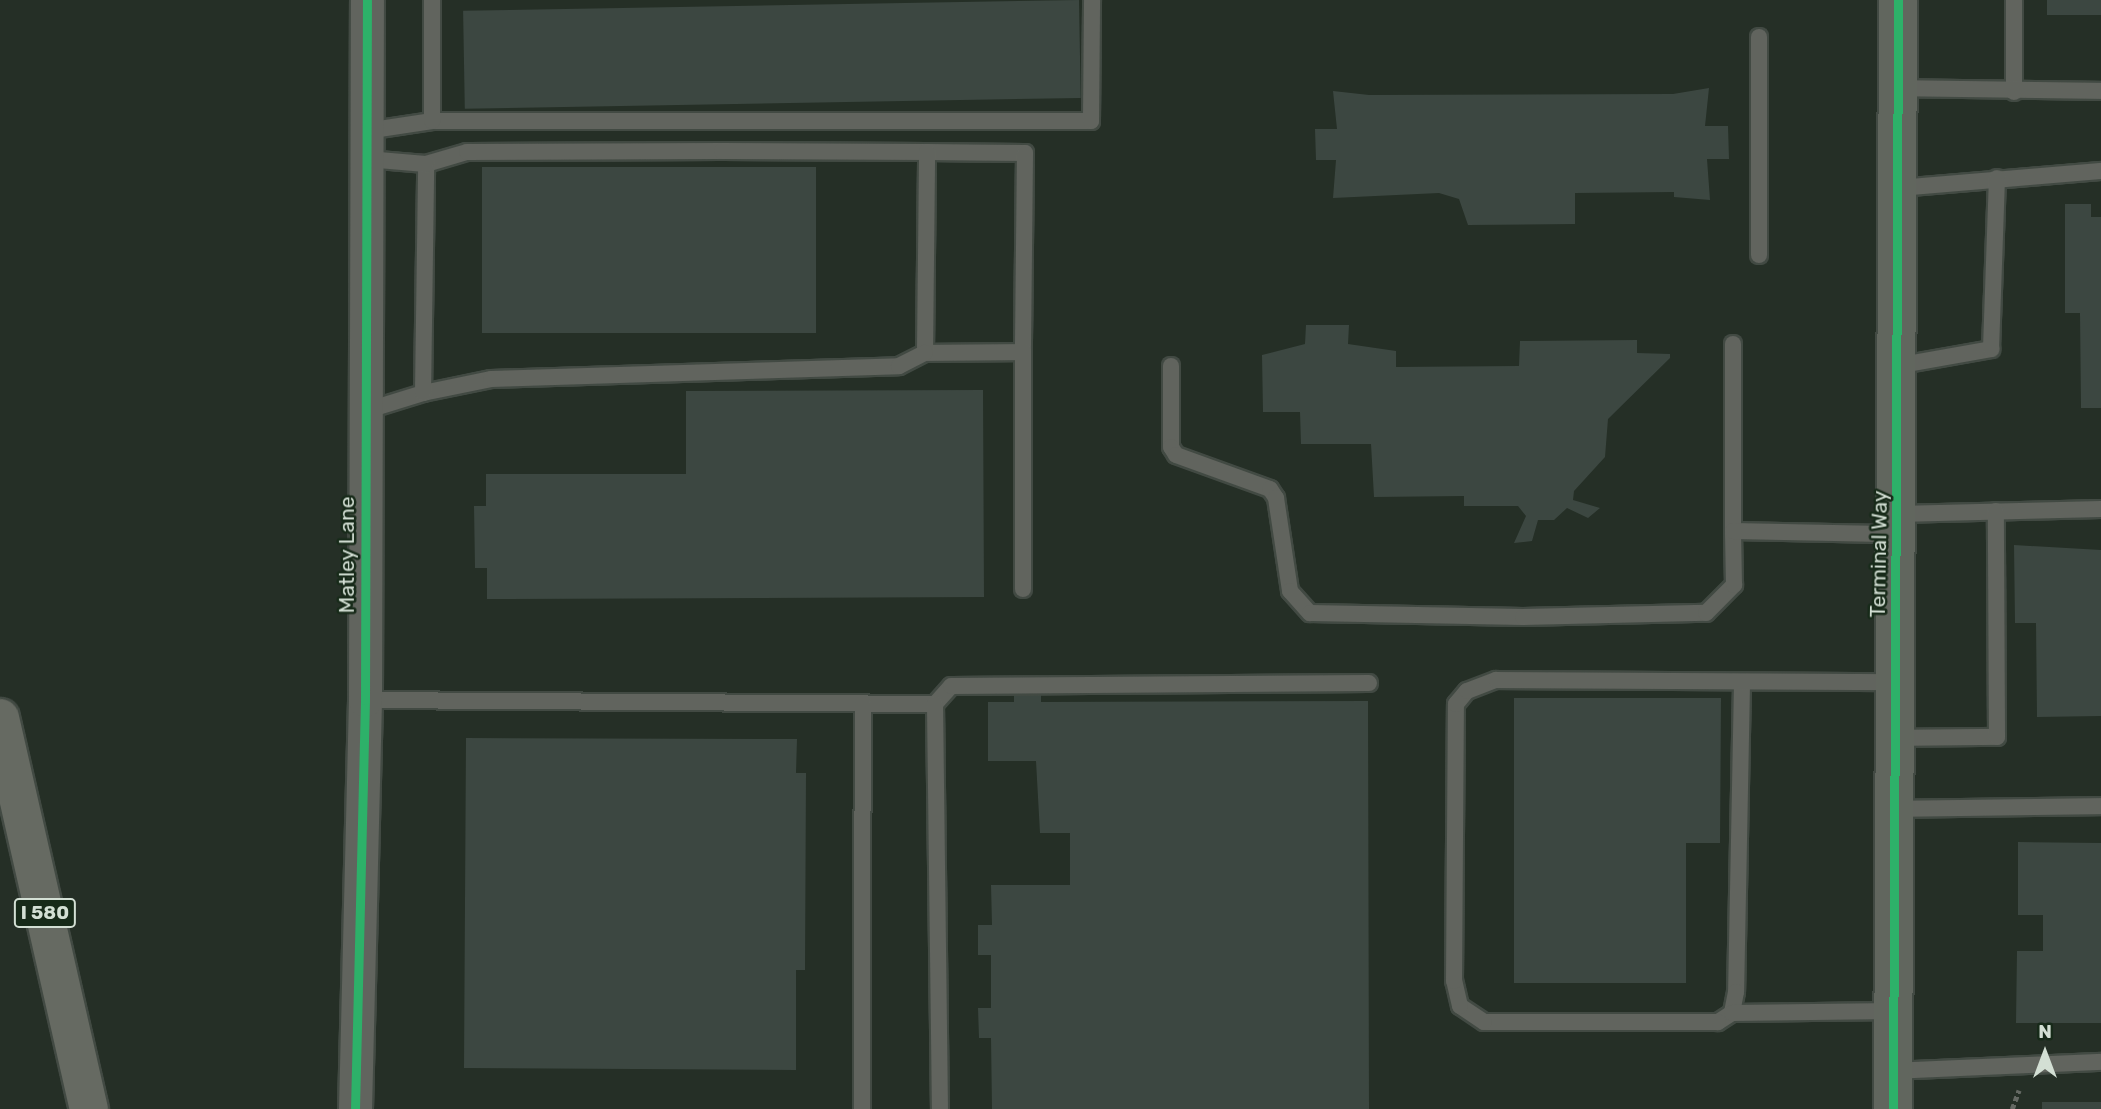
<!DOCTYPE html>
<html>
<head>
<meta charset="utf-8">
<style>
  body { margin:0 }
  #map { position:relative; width:2101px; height:1109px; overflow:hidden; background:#252f26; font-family:Rubik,sans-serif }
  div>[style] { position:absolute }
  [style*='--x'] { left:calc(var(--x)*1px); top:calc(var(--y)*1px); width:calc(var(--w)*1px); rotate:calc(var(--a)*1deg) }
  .building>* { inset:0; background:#3c4741; transform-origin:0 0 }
  .path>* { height:4.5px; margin-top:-2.25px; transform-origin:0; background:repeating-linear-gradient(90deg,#656963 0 5px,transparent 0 8.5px) }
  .roads { filter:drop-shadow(2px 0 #424a43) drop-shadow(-2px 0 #424a43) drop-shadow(0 2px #424a43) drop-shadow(0 -2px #424a43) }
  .service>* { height:16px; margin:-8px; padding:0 8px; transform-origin:8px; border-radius:8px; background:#61645e }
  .minor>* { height:33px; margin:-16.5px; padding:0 16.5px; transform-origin:16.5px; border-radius:16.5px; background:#61645e }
  .secondary>* { height:38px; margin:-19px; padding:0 19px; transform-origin:19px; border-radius:19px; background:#61665e }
  .motorway>* { height:38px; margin:-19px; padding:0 19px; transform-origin:19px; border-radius:19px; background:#666a62 }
  .cycleway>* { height:9px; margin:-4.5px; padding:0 4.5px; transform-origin:4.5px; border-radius:4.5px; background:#2db169 }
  span { translate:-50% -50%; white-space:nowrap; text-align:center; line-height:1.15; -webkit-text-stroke:5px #172a19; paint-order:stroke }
  .shield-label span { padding:2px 5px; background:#172a19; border:2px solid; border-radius:5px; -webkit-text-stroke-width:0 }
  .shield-label { font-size:19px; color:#d3dfd4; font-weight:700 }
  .street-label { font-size:21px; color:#d3dfd4 }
  .north { position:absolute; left:2010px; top:1018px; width:70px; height:70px; -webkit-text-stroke:5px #172a19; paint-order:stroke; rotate:0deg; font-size:19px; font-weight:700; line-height:28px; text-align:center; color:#d3dfd4 }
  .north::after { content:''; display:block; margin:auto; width:24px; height:32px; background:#d3dfd4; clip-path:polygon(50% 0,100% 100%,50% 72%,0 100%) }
</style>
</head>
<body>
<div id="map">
  <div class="building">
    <i style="left:1079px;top:0;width:98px;height:616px;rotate:89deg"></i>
    <i style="left:2047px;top:0;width:54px;height:15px"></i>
    <i style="clip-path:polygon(1709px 88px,1705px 126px,1728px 126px,1729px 159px,1707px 159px,1710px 200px,1674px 197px,1674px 192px,1575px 193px,1575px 224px,1468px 225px,1459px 199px,1439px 193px,1333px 198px,1336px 160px,1316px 160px,1315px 129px,1337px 129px,1333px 91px,1369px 95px,1673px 94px)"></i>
    <i style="left:482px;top:167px;width:334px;height:166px"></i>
    <i style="clip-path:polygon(2065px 204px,2091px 204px,2091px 217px,2101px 217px,2101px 408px,2081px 408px,2080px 313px,2065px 313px)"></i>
    <i style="clip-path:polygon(1306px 325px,1349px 325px,1348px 344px,1396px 351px,1396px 367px,1519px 366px,1520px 341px,1637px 340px,1637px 353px,1670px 354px,1670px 358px,1608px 419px,1605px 457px,1574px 491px,1573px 500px,1600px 508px,1588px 518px,1567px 508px,1554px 520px,1538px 520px,1532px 541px,1514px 543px,1526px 516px,1518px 506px,1464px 506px,1464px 496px,1374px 497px,1371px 444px,1301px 444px,1300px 412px,1263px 412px,1262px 355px,1305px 344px)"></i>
    <i style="clip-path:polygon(983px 390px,984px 597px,487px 599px,487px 568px,475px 568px,474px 506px,486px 506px,486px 474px,686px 474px,686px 391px)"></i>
    <i style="clip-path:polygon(2014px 545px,2101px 550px,2101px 716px,2037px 717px,2036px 623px,2015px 623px)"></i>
    <i style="clip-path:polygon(1014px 687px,1041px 687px,1041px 702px,1368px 701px,1369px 1109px,992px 1109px,991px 1038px,979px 1038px,978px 1008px,991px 1008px,991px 955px,978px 955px,978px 925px,992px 925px,991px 885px,1070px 885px,1070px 833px,1040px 833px,1036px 761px,988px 761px,988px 702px,1014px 702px)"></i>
    <i style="clip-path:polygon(1514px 698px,1721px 698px,1720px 843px,1686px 843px,1686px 983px,1514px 983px)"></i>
    <i style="clip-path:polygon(466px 738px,797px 739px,796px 773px,806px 773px,805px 970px,796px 970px,796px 1070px,464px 1068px)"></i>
    <i style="clip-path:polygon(2018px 842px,2101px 843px,2101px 1023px,2016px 1023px,2017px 951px,2043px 951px,2043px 915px,2018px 915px)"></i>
    <i style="left:2042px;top:1102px;width:59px;height:7px"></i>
  </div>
  <div class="path">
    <i style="--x:2012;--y:1109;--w:20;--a:-70"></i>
  </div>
  <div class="roads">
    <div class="service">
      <i style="--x:2014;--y:0;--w:92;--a:90"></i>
      <i style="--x:1759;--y:37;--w:218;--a:90"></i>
      <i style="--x:1897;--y:88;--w:204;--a:0.8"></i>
      <i style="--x:432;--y:121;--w:659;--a:0"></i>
      <i style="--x:1091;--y:121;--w:121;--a:-89.5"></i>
      <i style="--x:366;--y:131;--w:67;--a:-8.6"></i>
      <i style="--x:432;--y:121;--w:121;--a:-90"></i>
      <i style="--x:426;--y:164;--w:43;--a:-16.3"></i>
      <i style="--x:467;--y:152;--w:255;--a:-0.2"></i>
      <i style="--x:722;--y:151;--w:205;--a:0.3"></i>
      <i style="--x:927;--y:152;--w:98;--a:0.6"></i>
      <i style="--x:1025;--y:153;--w:199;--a:90.6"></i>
      <i style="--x:1023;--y:352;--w:98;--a:179.4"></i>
      <i style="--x:925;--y:353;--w:201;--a:-89.4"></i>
      <i style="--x:1898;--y:188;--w:204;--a:-4.8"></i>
      <i style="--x:1733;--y:344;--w:187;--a:90"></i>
      <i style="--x:1023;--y:352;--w:237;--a:90"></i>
      <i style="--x:1171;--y:366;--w:81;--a:90"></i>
      <i style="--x:1171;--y:447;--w:9;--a:58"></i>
      <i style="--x:1176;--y:455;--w:100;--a:19.9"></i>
      <i style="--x:1270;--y:489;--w:11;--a:56"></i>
      <i style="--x:1276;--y:498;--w:94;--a:81.4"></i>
      <i style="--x:1290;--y:591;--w:30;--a:48"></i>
      <i style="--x:1310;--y:613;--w:213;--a:1.1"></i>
      <i style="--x:1523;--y:617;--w:183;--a:-1.3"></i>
      <i style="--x:1706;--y:613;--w:40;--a:-45"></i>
      <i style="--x:1734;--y:585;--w:54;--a:-91.1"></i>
      <i style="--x:1733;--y:531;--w:163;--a:1.1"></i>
      <i style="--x:1896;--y:366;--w:97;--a:-10.1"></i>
      <i style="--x:1991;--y:349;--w:171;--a:-88"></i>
      <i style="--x:423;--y:393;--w:69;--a:-11.6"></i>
      <i style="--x:491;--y:379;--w:408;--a:-1.8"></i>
      <i style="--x:899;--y:366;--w:29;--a:-27"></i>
      <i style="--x:365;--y:411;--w:61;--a:-17.2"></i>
      <i style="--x:423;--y:393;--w:229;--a:-89.2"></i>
      <i style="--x:426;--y:164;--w:60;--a:-175.2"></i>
      <i style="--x:1898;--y:514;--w:203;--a:-1.4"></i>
      <i style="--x:1742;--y:684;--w:308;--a:91.1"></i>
      <i style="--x:1736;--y:992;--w:21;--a:101"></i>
      <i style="--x:1732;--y:1013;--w:17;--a:147"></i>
      <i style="--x:1718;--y:1022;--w:234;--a:180"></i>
      <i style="--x:1484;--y:1022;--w:29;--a:-146"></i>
      <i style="--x:1460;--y:1006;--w:26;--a:-103"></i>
      <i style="--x:1454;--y:981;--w:277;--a:-89.6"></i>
      <i style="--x:1456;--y:704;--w:17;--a:-50"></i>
      <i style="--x:1467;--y:691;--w:31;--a:-21"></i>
      <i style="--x:1496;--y:680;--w:398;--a:0.3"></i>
      <i style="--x:365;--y:700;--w:570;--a:0.4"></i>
      <i style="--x:935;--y:704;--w:24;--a:-48"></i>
      <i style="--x:951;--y:686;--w:418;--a:-0.4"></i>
      <i style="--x:935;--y:704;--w:405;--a:89.3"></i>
      <i style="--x:1894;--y:738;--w:103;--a:-0.6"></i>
      <i style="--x:1997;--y:737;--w:226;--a:-90.3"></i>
      <i style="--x:1894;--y:809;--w:207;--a:-0.8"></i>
      <i style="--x:1732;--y:1013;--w:162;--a:-0.7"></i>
      <i style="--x:1893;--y:1071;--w:208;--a:-2.5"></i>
      <i style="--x:862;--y:1109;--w:406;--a:-89.9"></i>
    </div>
    <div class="minor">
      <i style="--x:355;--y:1109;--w:409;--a:-88.6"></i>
      <i style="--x:365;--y:700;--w:700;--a:-89.84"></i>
    </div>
    <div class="secondary">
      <i style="--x:1893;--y:1109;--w:1109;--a:-89.74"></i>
    </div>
    <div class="motorway">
      <i style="--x:0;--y:718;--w:401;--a:77.2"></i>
    </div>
  </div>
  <div class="cycleway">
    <i style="--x:355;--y:1109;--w:409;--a:-88.6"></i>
    <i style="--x:365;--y:700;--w:700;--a:-89.84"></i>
    <i style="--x:1893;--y:1109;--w:1109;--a:-89.74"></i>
  </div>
  <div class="shield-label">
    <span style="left:45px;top:913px">I 580</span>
  </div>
  <div class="street-label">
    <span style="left:1879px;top:554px;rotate:-89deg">Terminal Way</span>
    <span style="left:347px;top:555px;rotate:-90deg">Matley Lane</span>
  </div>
  <div class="north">N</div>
</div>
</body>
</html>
